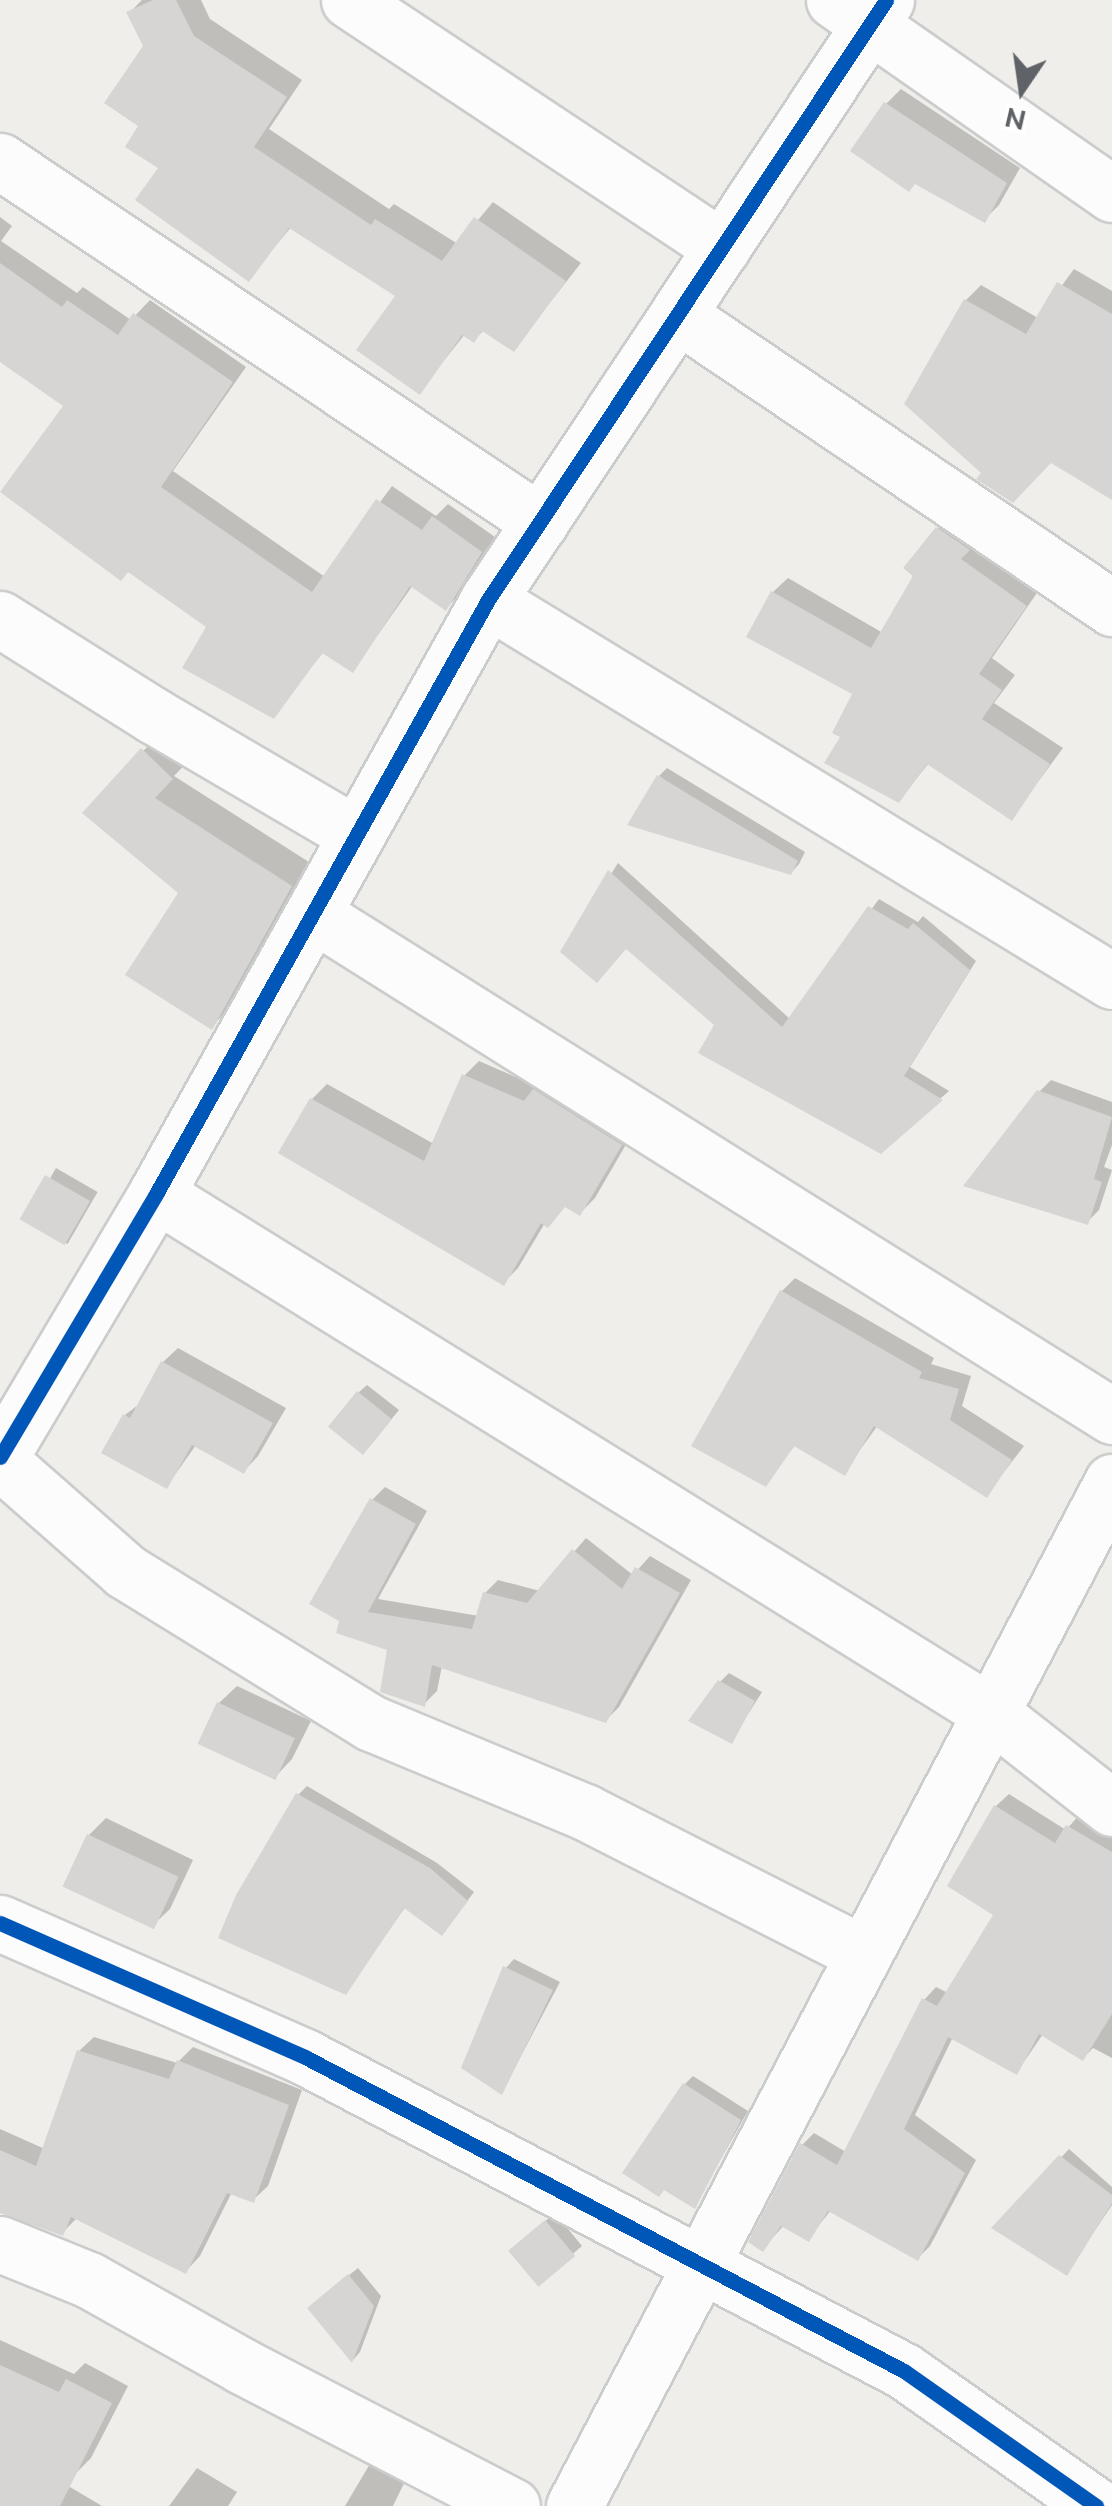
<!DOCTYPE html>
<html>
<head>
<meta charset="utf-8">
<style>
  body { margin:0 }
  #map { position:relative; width:1112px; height:2506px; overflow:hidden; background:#efeeea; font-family:Ubuntu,sans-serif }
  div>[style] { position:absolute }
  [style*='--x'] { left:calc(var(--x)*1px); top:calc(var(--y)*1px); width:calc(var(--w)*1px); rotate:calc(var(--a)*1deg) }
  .shadow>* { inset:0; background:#0003; transform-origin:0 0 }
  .building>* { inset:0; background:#d6d5d3; transform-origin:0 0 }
  .roads { filter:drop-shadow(2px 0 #cbcccc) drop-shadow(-2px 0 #cbcccc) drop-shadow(0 2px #cbcccc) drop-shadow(0 -2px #cbcccc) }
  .minor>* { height:55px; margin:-27.5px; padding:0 27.5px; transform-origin:27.5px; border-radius:27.5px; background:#fdfcfc }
  .cycleway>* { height:15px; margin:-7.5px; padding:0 7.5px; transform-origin:7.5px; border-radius:7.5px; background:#0057b8 }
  span { translate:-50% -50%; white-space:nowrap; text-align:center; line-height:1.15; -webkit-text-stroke:9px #fff; paint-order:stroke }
  .north { position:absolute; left:972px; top:40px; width:100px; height:100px; -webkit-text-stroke:8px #fff; paint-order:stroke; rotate:193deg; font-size:28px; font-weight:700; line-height:40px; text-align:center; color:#5f6368 }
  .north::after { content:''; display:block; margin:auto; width:35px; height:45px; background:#5f6368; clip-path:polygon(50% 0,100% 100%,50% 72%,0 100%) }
</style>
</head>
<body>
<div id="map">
  <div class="shadow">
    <i style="clip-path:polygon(142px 0,201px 0,210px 19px,302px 80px,269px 129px,389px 209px,394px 204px,458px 244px,493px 202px,581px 263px,514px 348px,484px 330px,474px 340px,465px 334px,419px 392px,398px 295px,292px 226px,248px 279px,161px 168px,142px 125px,146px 46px,129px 13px)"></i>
    <i style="clip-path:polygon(901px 89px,1020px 168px,999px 205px,984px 220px,886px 104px)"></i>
    <i style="clip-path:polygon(0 217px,12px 226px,1px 241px,77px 293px,83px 287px,131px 320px,150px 300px,246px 367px,173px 471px,325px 577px,392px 486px,436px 516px,448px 504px,495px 537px,460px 594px,446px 608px,413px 585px,353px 670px,324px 651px,273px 716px,209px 626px,67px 405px,0 359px)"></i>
    <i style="clip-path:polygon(1074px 269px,1112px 291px,1112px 477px,1051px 460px,985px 472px,907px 403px,966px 300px,981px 285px,1038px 318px)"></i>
    <i style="clip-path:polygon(953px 514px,1039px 590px,992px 658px,1015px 675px,994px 703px,1063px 748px,1012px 817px,929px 763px,899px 800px,843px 736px,855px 693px,749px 636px,773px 592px,788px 578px,883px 633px,938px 529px)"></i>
    <i style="clip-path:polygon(164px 729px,192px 757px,174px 776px,312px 864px,232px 1006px,211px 1027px,181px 892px,86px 812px)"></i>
    <i style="clip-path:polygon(667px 768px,805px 852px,799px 864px,791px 873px,659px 776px)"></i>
    <i style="clip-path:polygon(618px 863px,790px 1019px,879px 899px,918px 922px,923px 916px,976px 961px,910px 1067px,949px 1091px,880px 1151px,718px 1024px,626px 946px,563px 951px)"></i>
    <i style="clip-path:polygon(479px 1061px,635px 1129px,595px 1198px,580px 1213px,566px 1205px,545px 1223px,518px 1268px,503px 1283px,312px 1099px,327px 1084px,434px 1144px,464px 1076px)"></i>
    <i style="clip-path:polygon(1051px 1080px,1112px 1102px,1112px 1145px,1104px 1167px,1112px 1170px,1099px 1210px,1087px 1222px,1039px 1092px)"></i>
    <i style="left:56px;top:1168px;width:48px;height:60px;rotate:30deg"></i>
    <i style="clip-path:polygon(795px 1278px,934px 1358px,931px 1364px,971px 1376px,962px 1406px,1024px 1446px,987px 1494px,878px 1425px,844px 1472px,796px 1444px,765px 1484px,782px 1291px)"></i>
    <i style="clip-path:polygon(178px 1348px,286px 1408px,258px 1456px,244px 1471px,196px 1445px,167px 1486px,125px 1415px,142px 1402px,163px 1362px)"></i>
    <i style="clip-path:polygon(367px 1385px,399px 1410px,372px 1443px,358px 1393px)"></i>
    <i style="clip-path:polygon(385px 1487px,427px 1511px,378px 1599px,479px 1616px,485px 1593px,498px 1580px,540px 1591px,586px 1538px,633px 1575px,650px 1556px,691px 1580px,619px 1707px,606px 1720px,442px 1666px,437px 1691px,424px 1704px,390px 1648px,339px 1632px,372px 1500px)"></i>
    <i style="clip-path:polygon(729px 1673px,762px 1692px,731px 1741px,720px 1682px)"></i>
    <i style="clip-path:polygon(237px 1686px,311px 1721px,292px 1759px,275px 1777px,219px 1703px)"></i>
    <i style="clip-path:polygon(307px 1786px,437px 1863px,474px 1892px,450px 1924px,406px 1906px,346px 1992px,298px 1795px)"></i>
    <i style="clip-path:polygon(1009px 1794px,1066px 1830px,1080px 1814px,1112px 1823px,1112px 2058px,1093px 2048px,1083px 2058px,1043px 2034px,1017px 2072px,953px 2037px,915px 2115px,976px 2160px,930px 2246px,918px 2258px,831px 2210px,808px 2239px,784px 2225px,763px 2249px,802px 2145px,814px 2133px,846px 2152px,924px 2000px,936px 1987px,948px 1993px,997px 1914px,951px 1885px,996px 1806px)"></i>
    <i style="clip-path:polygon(106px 1818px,193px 1860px,170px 1909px,152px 1926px,89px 1835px)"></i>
    <i style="clip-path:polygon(514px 1959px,560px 1982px,502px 2092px,506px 1968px)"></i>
    <i style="clip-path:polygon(94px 2037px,177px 2063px,193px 2047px,302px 2090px,268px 2186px,253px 2200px,232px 2192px,200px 2256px,186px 2271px,78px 2217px,62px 2233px,0 2211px,0 2129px,45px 2149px,79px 2051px)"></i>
    <i style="clip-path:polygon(693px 2076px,748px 2111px,694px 2206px,666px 2187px,685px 2084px)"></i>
    <i style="clip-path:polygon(1069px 2149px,1112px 2187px,1112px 2205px,1067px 2272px,995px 2228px)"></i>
    <i style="clip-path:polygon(555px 2213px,582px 2246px,538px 2284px,519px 2243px)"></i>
    <i style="clip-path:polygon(358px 2268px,381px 2296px,360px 2352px,353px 2360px,318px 2300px)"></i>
    <i style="clip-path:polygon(0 2340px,74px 2374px,85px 2363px,128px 2386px,91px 2458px,74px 2475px,0 2416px)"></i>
    <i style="clip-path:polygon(374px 2457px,408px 2475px,393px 2506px,345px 2506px)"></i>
    <i style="clip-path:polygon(197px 2468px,237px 2492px,228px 2506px,169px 2506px)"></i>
    <i style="clip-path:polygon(70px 2487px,102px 2506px,54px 2506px)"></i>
  </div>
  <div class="building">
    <i style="clip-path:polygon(153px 0,176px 0,194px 36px,287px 97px,254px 147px,371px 225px,375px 219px,442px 261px,474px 217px,566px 281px,514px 352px,482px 331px,474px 343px,462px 335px,420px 395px,356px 350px,395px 296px,289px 228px,249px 282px,135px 200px,158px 168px,125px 147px,138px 126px,104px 103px,143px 46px,126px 12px)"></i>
    <i style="clip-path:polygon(884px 102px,1007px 183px,985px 223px,915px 184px,909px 192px,850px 151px)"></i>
    <i style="clip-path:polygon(0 263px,62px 307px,67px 300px,118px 335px,133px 313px,233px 382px,161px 487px,312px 592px,376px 499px,422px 530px,432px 516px,482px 552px,446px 611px,410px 586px,353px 673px,322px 653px,274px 719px,182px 668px,206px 627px,128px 572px,121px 581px,0 492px,63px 406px,0 362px)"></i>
    <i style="clip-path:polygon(1057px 282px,1112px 314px,1112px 500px,1051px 463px,1013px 503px,976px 479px,981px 473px,904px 404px,964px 299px,1026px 334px)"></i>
    <i style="clip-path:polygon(936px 527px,970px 550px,961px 559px,1027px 606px,979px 674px,1002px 690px,982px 719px,1050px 764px,1012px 821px,927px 764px,899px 803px,824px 763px,840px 737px,832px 733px,852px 694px,746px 637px,771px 591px,871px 648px,913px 576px,903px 568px)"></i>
    <i style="clip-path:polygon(141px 748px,173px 779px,155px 798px,292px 886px,212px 1030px,125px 975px,178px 893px,82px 813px)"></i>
    <i style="clip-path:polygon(657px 775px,798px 861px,791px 875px,627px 825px)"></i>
    <i style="clip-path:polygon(608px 870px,782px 1027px,868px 906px,908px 929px,913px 923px,970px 970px,904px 1076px,943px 1100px,881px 1154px,698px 1053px,714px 1025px,626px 949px,597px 983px,560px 952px)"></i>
    <i style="clip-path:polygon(462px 1074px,524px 1101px,533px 1089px,622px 1145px,580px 1216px,565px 1207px,548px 1228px,541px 1223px,504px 1286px,278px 1153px,310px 1098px,424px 1161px)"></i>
    <i style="clip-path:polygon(1037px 1090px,1112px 1117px,1094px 1179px,1102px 1182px,1088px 1225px,963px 1186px)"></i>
    <i style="left:45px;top:1175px;width:52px;height:51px;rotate:30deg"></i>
    <i style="clip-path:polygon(780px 1290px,922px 1372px,919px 1378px,959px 1389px,950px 1420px,1012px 1460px,987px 1498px,874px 1426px,845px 1476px,794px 1446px,766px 1487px,691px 1446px)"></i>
    <i style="clip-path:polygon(161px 1361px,273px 1423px,244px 1474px,192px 1445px,167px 1489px,101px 1453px,123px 1414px,130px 1418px)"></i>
    <i style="left:357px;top:1391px;width:45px;height:46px;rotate:39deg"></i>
    <i style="clip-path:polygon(370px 1498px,416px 1524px,368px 1612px,472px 1629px,483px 1592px,527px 1603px,572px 1549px,622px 1589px,635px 1567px,680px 1593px,606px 1723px,432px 1665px,425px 1707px,380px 1692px,387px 1650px,336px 1633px,339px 1621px,309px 1604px)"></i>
    <i style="clip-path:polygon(718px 1680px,755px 1701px,732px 1744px,688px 1721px)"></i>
    <i style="left:217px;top:1702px;width:86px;height:46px;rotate:25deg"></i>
    <i style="clip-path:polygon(296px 1793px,430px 1868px,468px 1901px,442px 1936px,404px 1908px,346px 1995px,218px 1938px,236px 1895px)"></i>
    <i style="clip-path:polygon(994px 1805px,1055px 1843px,1066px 1825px,1112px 1852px,1112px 2014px,1083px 2061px,1039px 2034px,1017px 2075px,948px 2037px,904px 2129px,965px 2173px,918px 2261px,828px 2211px,809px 2242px,781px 2226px,763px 2252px,748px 2242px,800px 2143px,837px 2165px,922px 1998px,937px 2006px,993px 1915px,947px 1886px)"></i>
    <i style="left:87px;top:1834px;width:101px;height:58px;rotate:25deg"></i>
    <i style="clip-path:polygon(503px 1966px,553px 1990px,502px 2095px,461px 2068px)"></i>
    <i style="clip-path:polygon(77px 2050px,169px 2079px,177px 2060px,289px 2105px,254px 2203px,227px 2193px,186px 2274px,71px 2217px,63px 2236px,0 2213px,0 2150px,36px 2166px)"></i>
    <i style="clip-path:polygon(683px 2083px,741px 2120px,695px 2209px,664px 2190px,659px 2197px,622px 2173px)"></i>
    <i style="clip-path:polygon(1059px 2155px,1112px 2195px,1112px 2203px,1067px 2276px,991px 2228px)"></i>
    <i style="left:545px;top:2220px;width:47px;height:48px;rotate:50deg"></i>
    <i style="clip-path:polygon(348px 2274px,374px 2306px,352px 2363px,307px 2308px)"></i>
    <i style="clip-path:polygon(0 2365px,59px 2392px,66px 2379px,112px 2403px,60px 2506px,0 2506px)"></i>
  </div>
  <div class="roads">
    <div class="minor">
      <i style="--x:349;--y:0;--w:448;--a:33.6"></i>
      <i style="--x:834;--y:0;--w:339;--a:34.9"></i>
      <i style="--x:0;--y:161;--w:650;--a:33.76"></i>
      <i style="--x:678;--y:315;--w:524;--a:34.02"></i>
      <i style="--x:488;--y:600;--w:731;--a:31.41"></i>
      <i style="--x:0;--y:619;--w:182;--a:32.2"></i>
      <i style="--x:154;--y:716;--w:235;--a:30.4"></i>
      <i style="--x:313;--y:914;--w:944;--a:32.14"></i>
      <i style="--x:156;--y:1194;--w:983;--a:31.86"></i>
      <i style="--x:991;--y:1713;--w:154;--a:38.1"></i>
      <i style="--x:0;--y:1457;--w:306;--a:-59.3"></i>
      <i style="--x:156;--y:1194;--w:680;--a:-60.8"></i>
      <i style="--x:488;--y:600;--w:720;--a:-56.44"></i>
      <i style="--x:0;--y:1461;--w:167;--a:41.3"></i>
      <i style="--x:125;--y:1571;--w:289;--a:31.7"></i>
      <i style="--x:371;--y:1723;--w:232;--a:22.6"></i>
      <i style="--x:585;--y:1812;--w:313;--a:27"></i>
      <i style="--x:0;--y:1923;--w:333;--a:23.7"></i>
      <i style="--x:305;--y:2057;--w:676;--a:27.66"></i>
      <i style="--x:904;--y:2371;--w:235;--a:35.1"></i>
      <i style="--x:0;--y:2244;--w:96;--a:22"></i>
      <i style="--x:89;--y:2280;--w:176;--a:29.3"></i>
      <i style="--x:242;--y:2366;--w:304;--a:27.4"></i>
      <i style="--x:574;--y:2506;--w:1157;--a:-62.28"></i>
    </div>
  </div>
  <div class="cycleway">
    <i style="--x:0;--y:1457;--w:306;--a:-59.3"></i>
    <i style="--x:156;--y:1194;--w:680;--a:-60.8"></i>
    <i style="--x:488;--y:600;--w:720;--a:-56.44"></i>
    <i style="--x:0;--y:1923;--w:333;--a:23.7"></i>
    <i style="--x:305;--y:2057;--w:676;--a:27.66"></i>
    <i style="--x:904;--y:2371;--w:235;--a:35.1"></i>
  </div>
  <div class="north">N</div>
</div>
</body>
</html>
